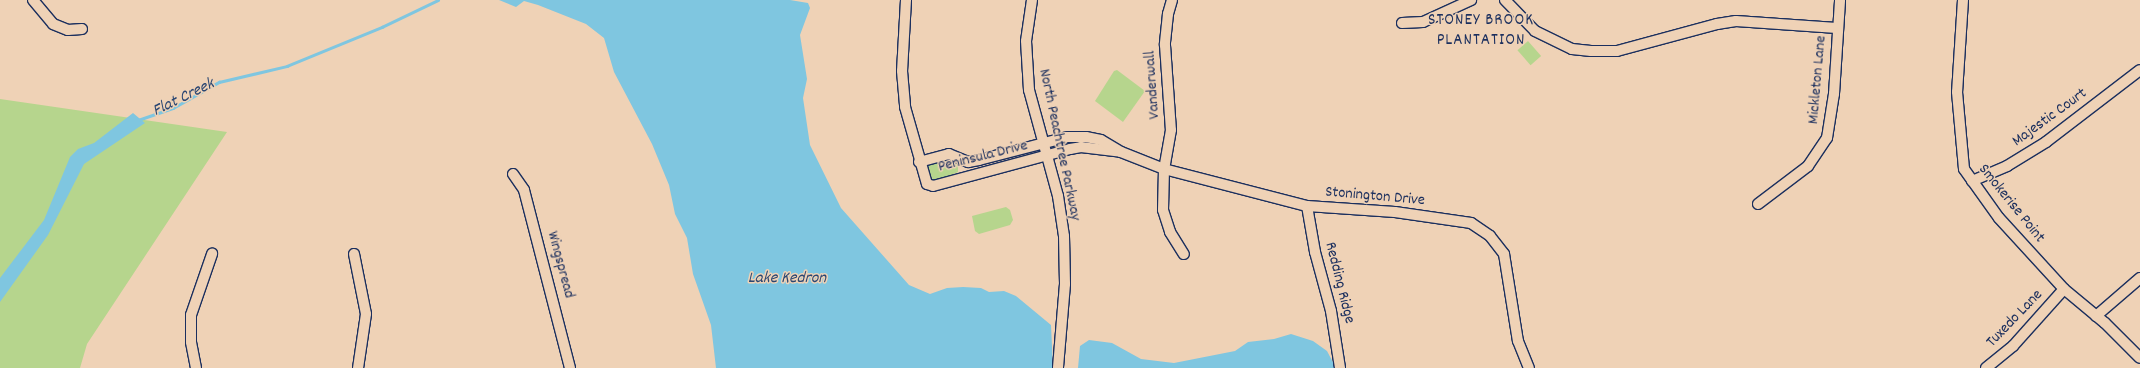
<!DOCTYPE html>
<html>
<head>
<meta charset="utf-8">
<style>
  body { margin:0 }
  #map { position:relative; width:2140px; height:368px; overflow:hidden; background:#efd2b6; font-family:Dekko,sans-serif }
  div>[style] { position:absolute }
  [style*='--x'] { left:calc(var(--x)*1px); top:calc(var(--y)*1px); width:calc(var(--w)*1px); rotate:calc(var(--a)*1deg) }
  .green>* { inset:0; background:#b6d58d; transform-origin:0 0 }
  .water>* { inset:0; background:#7fc6e0 }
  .stream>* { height:2.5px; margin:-1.25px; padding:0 1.25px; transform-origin:1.25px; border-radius:1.25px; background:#7fc6e0 }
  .roads { filter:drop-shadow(1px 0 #1b2f5e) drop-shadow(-1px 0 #1b2f5e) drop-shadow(0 1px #1b2f5e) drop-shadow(0 -1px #1b2f5e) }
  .minor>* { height:10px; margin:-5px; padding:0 5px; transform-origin:5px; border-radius:5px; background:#efd2b6 }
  span { translate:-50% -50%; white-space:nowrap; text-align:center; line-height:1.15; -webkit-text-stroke:3px #efd2b6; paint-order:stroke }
  .street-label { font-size:16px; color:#1b2f5e }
  .neighbourhood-label { font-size:17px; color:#1b2f5e; letter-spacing:1px }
  .water-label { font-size:17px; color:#2a4672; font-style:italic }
</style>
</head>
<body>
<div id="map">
  <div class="green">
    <i style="left:1528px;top:41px;width:20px;height:14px;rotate:49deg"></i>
    <i style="clip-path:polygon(1117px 70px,1145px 91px,1123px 122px,1095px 101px,1114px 71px)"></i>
    <i style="clip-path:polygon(0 99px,227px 132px,87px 344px,80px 368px,0 368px)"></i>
    <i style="clip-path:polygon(946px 156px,958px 161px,958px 172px,938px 181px,931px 179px,928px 176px,928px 163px)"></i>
    <i style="clip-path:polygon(1006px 207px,1010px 210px,1013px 220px,1010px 225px,979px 234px,975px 231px,972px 216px)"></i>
  </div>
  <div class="water">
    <i style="clip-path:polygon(499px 0,790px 0,808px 3px,810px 8px,800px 35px,807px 79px,803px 98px,810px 145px,841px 208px,909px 285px,930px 294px,947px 288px,963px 287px,981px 288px,989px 292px,1004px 291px,1016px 296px,1051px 325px,1053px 368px,716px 368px,711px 325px,693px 274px,687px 238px,675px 214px,669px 185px,652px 144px,614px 72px,604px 38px,586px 24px,538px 5px,524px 1px,516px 7px)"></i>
    <i style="clip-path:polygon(133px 113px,145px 123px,84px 164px,48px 235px,0 302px,0 278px,44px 220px,70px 157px,78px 149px,94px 143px)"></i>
    <i style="clip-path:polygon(1291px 334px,1313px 341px,1327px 351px,1336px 368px,1078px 368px,1080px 346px,1089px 340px,1112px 343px,1141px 359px,1174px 363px,1235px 351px,1248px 342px,1274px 339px)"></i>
  </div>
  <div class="stream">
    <i style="--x:138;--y:120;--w:37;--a:-19"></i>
    <i style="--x:173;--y:108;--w:53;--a:-29.5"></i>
    <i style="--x:219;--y:82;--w:70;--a:-13.2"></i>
    <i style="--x:287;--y:66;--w:103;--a:-22.3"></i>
    <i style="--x:382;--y:27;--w:62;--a:-25.7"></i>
  </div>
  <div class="roads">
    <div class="minor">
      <i style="--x:33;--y:0;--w:31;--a:50"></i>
      <i style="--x:53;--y:24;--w:16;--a:22"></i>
      <i style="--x:68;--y:30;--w:14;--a:-4"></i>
      <i style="--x:906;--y:0;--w:71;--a:93.2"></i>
      <i style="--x:902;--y:71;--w:36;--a:85"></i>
      <i style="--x:905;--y:107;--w:80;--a:74.1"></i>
      <i style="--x:927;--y:184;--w:6;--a:18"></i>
      <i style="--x:933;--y:186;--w:142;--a:-15.1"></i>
      <i style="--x:1070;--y:149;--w:11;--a:-10"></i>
      <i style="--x:1081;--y:147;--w:38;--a:7"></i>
      <i style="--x:1032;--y:0;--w:41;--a:98.3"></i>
      <i style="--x:1026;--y:41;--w:49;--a:86.5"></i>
      <i style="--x:1029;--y:90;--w:110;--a:74.7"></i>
      <i style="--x:1058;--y:196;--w:40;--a:81.5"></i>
      <i style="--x:1064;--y:236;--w:48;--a:88.8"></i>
      <i style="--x:1065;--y:284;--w:84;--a:94.8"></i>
      <i style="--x:1172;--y:0;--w:15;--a:106"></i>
      <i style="--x:1168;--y:14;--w:31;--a:96"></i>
      <i style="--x:1165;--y:45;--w:85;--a:86"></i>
      <i style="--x:1171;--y:130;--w:40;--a:100"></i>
      <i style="--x:1164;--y:169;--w:41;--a:91.4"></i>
      <i style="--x:1163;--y:210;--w:23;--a:72"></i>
      <i style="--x:1170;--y:232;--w:26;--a:58"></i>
      <i style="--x:1505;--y:0;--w:43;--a:45.9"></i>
      <i style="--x:1535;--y:31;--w:41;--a:25.9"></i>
      <i style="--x:1572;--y:49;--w:19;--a:6"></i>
      <i style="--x:1591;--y:51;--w:26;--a:0"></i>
      <i style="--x:1617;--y:51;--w:104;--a:-15.1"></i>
      <i style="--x:1717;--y:24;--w:19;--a:-9"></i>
      <i style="--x:1736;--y:21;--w:101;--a:4"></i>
      <i style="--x:1963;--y:0;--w:92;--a:93.7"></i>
      <i style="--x:1957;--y:92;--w:77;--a:84.8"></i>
      <i style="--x:1964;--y:169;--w:60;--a:54.5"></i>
      <i style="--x:1999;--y:218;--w:96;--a:47.5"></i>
      <i style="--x:2064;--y:289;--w:53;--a:39.7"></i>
      <i style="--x:2105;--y:323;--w:49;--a:45"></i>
      <i style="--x:1402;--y:23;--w:21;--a:-3"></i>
      <i style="--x:1423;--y:22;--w:53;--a:-24.6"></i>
      <i style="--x:919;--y:162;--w:31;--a:-15"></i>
      <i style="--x:949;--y:154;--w:21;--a:23"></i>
      <i style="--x:968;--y:162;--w:11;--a:-10"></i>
      <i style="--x:979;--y:160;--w:91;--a:-14.6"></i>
      <i style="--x:1067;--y:137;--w:19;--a:0"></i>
      <i style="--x:1086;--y:137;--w:15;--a:11"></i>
      <i style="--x:1101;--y:140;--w:23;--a:31"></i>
      <i style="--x:1121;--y:152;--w:46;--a:21.6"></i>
      <i style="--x:1164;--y:169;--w:148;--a:14.5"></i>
      <i style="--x:1307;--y:206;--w:88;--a:3.9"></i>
      <i style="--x:1395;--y:212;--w:77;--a:8.2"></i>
      <i style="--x:1471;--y:223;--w:23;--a:34"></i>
      <i style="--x:1490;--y:236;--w:23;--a:52"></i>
      <i style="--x:1504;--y:254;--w:88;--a:80.9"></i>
      <i style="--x:1518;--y:341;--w:29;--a:68"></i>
      <i style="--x:513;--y:174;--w:19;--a:55"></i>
      <i style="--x:524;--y:190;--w:184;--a:75.5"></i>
      <i style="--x:1972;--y:181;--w:38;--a:-23"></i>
      <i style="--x:2007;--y:166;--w:46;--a:-31.6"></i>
      <i style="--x:2046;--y:142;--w:118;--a:-37.5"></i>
      <i style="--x:1758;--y:204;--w:63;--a:-37.2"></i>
      <i style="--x:1808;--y:166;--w:34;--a:-56"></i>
      <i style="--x:1827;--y:138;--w:45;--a:-81"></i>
      <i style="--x:1834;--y:94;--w:94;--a:-86.3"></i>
      <i style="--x:1307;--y:206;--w:47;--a:80.1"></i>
      <i style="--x:1315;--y:252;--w:61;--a:74.8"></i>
      <i style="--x:1331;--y:311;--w:58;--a:81"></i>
      <i style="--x:354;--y:254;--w:61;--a:78.7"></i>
      <i style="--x:366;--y:314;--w:55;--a:98.4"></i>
      <i style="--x:2096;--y:316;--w:58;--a:-40.8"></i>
      <i style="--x:196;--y:368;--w:26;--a:-101"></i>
      <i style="--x:191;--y:342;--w:27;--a:-90"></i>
      <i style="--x:191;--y:315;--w:65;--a:-71"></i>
      <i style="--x:1986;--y:368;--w:35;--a:-39"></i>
      <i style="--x:2013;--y:346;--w:76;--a:-48.2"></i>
    </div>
  </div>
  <div class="street-label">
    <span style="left:1818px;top:80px;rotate:-85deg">Mickleton Lane</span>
    <span style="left:1153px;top:85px;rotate:-94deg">Vanderwall</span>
    <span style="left:2050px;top:118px;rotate:-36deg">Majestic Court</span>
    <span style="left:1059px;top:145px;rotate:78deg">North Peachtree Parkway</span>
    <span style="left:983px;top:157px;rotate:-14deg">Peninsula Drive</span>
    <span style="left:1375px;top:197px;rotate:5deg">Stonington Drive</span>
    <span style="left:2011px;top:204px;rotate:51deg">Smokerise Point</span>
    <span style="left:560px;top:265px;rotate:75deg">Wingspread</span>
    <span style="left:1339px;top:283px;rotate:76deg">Redding Ridge</span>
    <span style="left:2015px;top:319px;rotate:-46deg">Tuxedo Lane</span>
  </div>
  <div class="neighbourhood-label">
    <span style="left:1481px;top:32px">STONEY BROOK<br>PLANTATION</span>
  </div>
  <div class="water-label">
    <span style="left:184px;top:99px;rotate:-26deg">Flat Creek</span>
    <span style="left:787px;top:280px">Lake Kedron</span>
  </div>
</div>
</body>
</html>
